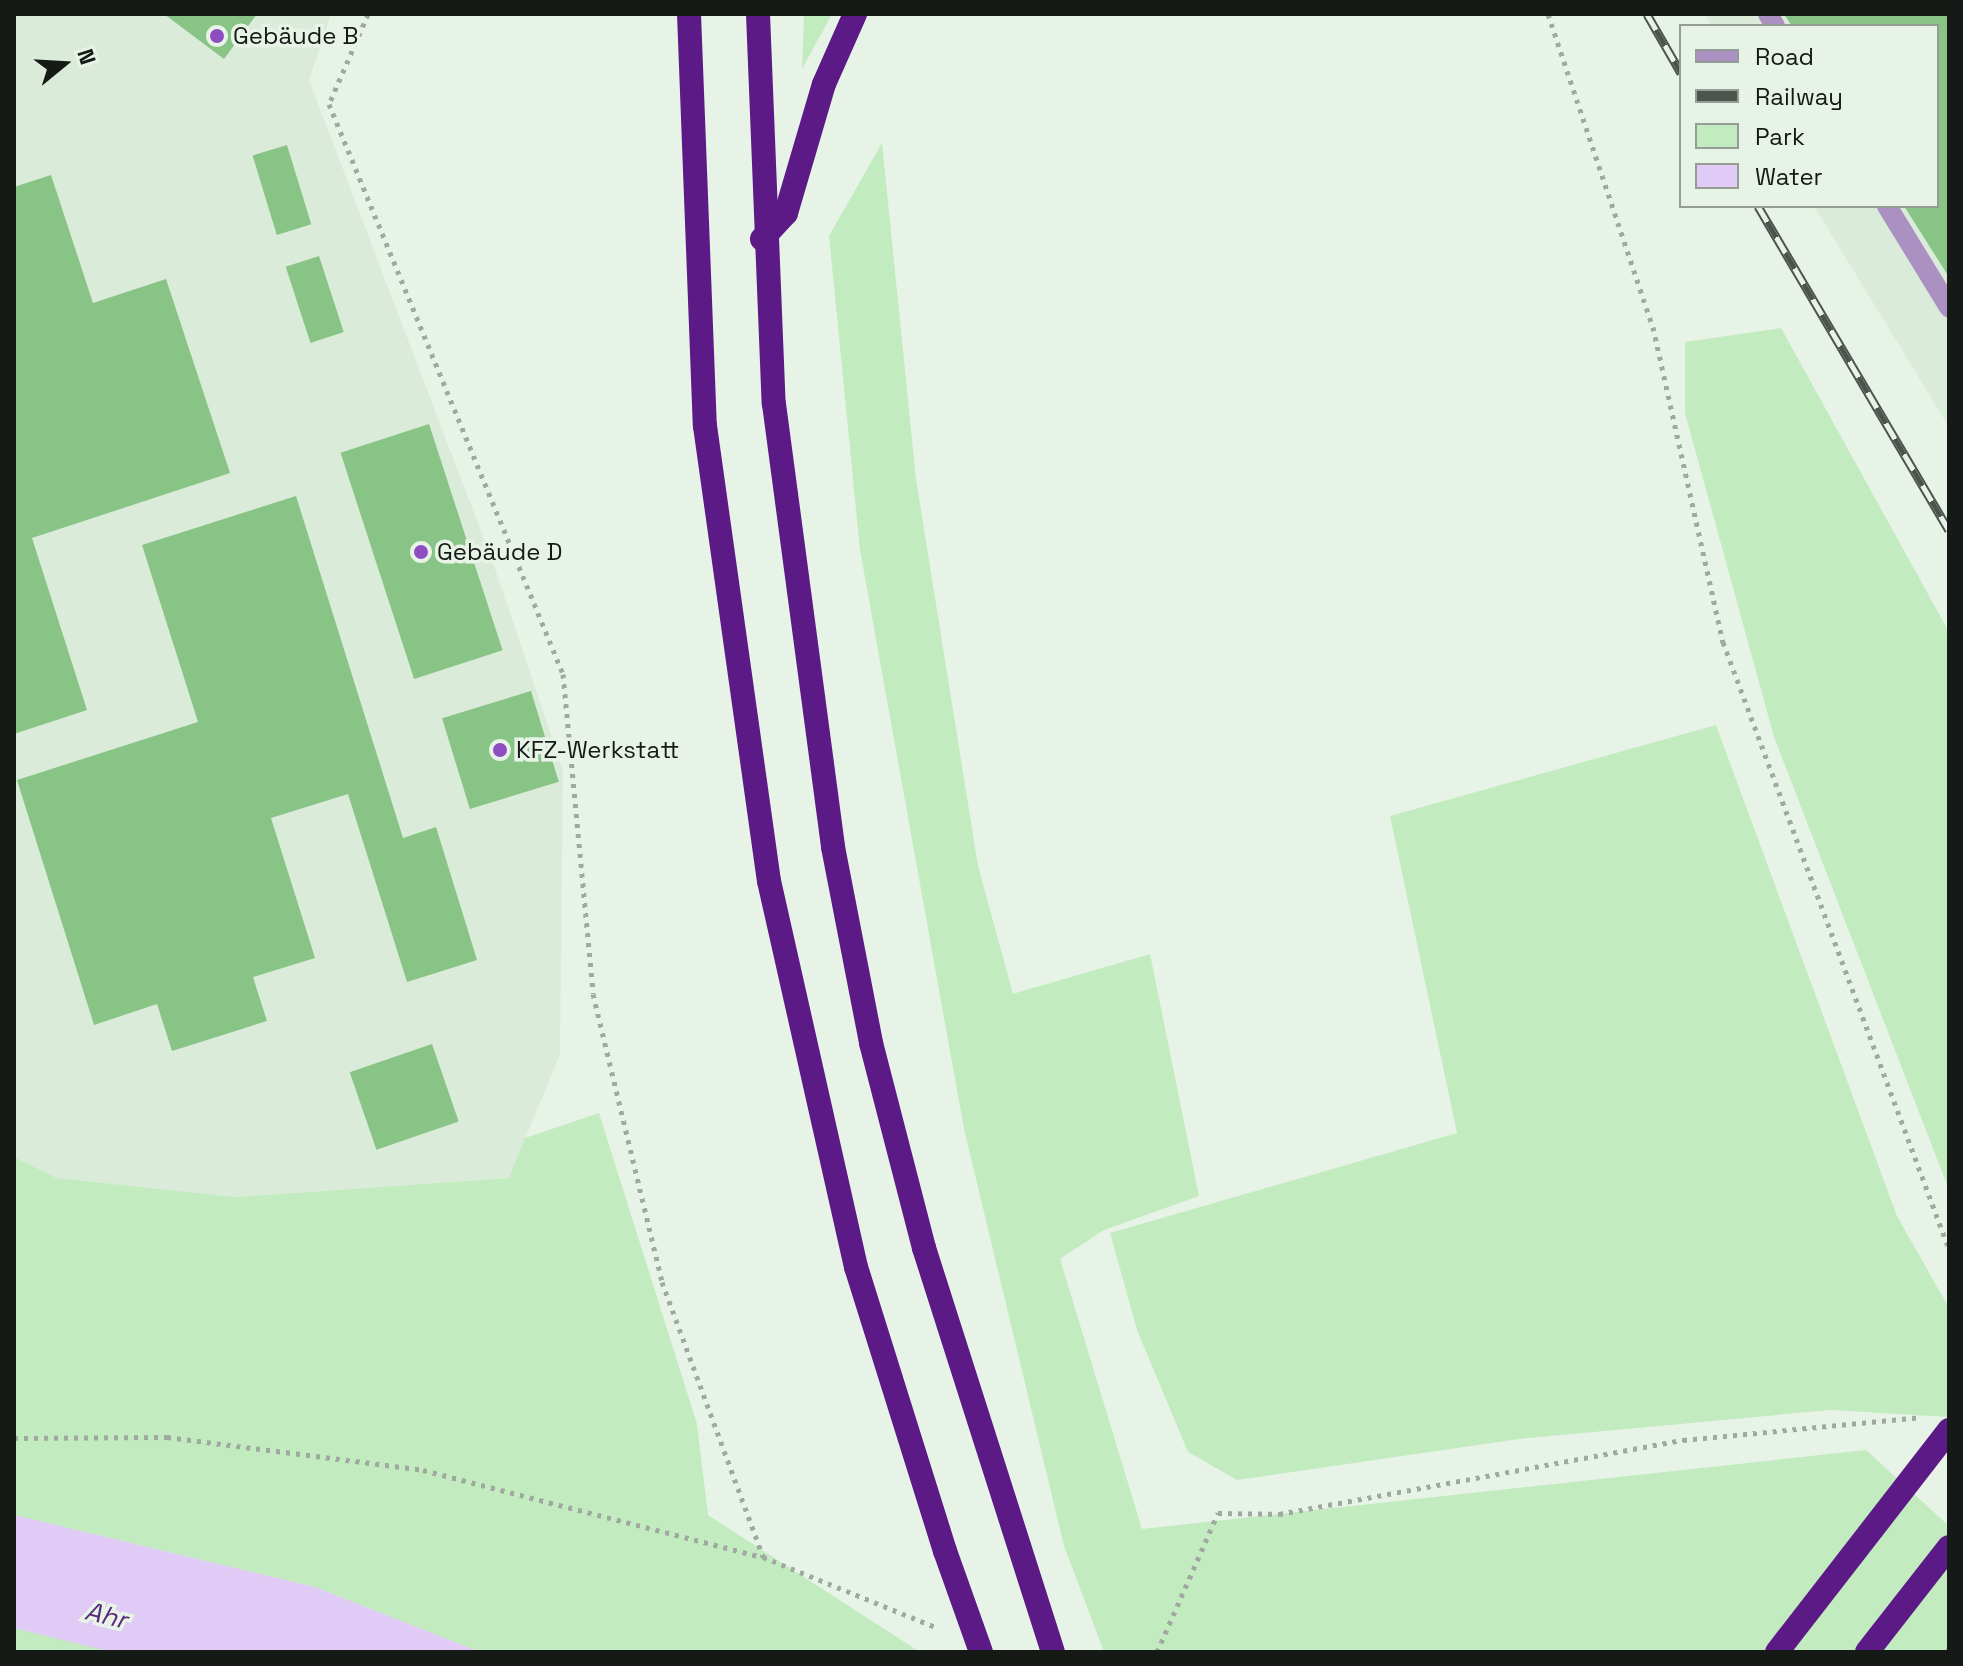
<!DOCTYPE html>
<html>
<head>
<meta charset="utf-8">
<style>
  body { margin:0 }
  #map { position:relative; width:1963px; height:1666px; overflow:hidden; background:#e8f3e7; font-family:"Space Grotesk",sans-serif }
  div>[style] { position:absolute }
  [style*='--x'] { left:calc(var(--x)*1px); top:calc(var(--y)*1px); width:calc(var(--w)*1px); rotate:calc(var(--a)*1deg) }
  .built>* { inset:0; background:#daebd9 }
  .green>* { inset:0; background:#c3ebc0 }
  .water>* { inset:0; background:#e0caf6 }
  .building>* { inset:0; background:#88c485; transform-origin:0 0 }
  .path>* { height:5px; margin-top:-2.5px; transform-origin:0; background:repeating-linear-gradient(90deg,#a0a9a0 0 4px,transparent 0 10px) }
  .minor>* { height:20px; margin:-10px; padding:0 10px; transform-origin:10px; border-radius:10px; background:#aa91c2 }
  .highway>* { height:24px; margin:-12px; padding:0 12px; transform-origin:12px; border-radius:12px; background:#5c1a86 }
  .rail>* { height:9px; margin-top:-4.5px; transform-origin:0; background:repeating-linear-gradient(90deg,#e8f3e7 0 18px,#4d534d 0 36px); box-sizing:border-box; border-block:2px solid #4d534d }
  .highway-bridge>* { height:24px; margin:-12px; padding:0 12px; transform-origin:12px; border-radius:12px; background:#5c1a86 }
  .dots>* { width:22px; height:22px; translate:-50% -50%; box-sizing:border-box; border:4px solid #e8f3e7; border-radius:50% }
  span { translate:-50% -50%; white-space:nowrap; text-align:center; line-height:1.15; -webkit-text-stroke:7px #e8f3e7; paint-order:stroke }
  .poi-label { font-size:24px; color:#161a16 }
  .left { translate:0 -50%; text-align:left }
  .water-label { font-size:26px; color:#58287b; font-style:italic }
  .frame { position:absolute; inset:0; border:16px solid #161a16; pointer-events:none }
  .legend { position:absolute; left:1679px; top:24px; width:260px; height:184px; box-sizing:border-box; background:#e8f3e7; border:2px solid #949c93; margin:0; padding:10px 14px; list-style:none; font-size:24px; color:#161a16 }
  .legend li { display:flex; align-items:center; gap:16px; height:40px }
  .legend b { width:40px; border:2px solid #949c93 }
  .north { position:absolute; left:24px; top:24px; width:80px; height:80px; -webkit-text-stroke:6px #e8f3e7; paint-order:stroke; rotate:72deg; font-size:22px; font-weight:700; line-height:32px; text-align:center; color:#161a16 }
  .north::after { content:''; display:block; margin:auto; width:28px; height:36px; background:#161a16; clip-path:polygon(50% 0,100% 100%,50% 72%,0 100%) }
</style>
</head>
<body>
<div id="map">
  <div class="built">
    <i style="clip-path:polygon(14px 14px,331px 14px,309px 80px,492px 560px,563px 770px,560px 1054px,509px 1178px,235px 1197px,57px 1178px,14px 1157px)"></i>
    <i style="clip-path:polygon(1705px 14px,1949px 14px,1949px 427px,1814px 206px,1937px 206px,1937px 26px,1712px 26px)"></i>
  </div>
  <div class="green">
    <i style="clip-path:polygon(804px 14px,832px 14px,802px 69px)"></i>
    <i style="clip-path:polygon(882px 143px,916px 479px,978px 866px,1013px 994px,1150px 954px,1199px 1196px,1104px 1230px,1060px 1259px,1142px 1529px,1866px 1450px,1949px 1526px,1949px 1652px,1104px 1652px,1064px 1546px,964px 1129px,860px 550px,829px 236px)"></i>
    <i style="clip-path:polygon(1781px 328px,1949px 632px,1949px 1190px,1774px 737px,1685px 413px,1685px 342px)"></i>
    <i style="clip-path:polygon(1716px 725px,1897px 1216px,1949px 1308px,1949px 1417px,1830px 1410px,1519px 1439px,1237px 1480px,1188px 1452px,1137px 1330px,1110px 1233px,1457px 1133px,1390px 816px)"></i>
    <i style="clip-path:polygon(599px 1113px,697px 1424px,708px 1515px,920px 1652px,480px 1652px,315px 1587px,14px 1515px,14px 1157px,57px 1178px,235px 1197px,509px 1178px,525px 1138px)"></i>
    <i style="clip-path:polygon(14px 1628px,87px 1645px,112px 1652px,14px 1652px)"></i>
  </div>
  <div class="water">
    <i style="clip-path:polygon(14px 1515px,315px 1587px,480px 1652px,112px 1652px,14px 1628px)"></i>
  </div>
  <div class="building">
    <i style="clip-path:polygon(164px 14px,257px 14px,224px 59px)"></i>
    <i style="clip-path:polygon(1784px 14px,1949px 14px,1949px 277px,1904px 206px,1937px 206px,1937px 26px,1792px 26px)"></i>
    <i style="left:287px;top:145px;width:83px;height:36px;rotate:73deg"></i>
    <i style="clip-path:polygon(51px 175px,93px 303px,166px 279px,230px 473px,32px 538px,87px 710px,14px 734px,14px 187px)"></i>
    <i style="left:319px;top:256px;width:80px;height:35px;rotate:72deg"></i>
    <i style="left:429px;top:424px;width:238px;height:93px;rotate:72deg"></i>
    <i style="clip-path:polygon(296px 496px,403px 838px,436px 827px,477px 960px,407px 982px,348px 794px,271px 818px,315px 958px,253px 977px,267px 1021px,172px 1051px,157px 1004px,94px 1025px,17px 780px,198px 722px,142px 545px)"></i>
    <i style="left:531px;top:691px;width:95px;height:93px;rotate:73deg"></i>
    <i style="left:432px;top:1044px;width:82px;height:87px;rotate:71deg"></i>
  </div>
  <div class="path">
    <i style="--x:368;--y:14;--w:98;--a:113.4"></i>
    <i style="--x:329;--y:104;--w:616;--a:67.68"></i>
    <i style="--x:563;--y:674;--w:321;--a:84.6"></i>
    <i style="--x:593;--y:994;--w:296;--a:76.5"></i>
    <i style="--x:662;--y:1282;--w:293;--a:69.8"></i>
    <i style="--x:1548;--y:14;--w:330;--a:71.5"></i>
    <i style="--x:1653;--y:327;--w:323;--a:77.5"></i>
    <i style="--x:1723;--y:642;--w:648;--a:69.58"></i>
    <i style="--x:14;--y:1438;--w:153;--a:-0.4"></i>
    <i style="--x:167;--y:1437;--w:258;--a:7.3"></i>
    <i style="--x:423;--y:1470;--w:351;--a:14.4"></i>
    <i style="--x:763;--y:1557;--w:189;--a:22.1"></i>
    <i style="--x:1157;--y:1652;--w:152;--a:-66.3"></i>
    <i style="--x:1218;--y:1513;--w:61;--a:0.9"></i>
    <i style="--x:1279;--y:1514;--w:411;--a:-10.4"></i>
    <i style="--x:1683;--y:1440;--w:238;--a:-5.5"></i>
    <i style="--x:1947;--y:1652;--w:4;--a:-56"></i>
  </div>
  <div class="minor">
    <i style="--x:1768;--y:14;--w:14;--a:60"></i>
    <i style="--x:1887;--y:206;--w:119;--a:58.5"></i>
  </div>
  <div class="highway">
    <i style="--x:689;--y:14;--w:412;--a:87.8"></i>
    <i style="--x:705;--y:426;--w:459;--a:82"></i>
    <i style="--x:769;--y:881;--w:396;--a:77.3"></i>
    <i style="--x:856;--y:1267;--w:298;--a:72.6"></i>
    <i style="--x:758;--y:14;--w:390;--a:87.7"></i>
    <i style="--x:774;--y:404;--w:447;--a:82.4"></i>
    <i style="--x:833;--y:847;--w:200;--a:79"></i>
    <i style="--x:871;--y:1043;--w:212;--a:75.5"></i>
    <i style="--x:924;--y:1248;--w:424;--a:72.3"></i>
    <i style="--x:762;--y:239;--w:35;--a:-47"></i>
    <i style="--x:786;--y:213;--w:134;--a:-73.6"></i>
    <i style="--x:824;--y:84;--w:77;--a:-66.1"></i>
    <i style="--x:1777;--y:1652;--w:281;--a:-52.2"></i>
    <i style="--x:1867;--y:1652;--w:133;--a:-52"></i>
  </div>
  <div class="rail">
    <i style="--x:1647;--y:14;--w:68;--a:60"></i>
    <i style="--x:1758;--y:206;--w:376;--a:59.5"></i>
  </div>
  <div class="highway-bridge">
    <i style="--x:945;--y:1551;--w:107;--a:70.4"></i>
  </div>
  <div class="dots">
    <i style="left:217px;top:36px;background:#8f4dc2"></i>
    <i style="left:421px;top:552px;background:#8f4dc2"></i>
    <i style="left:500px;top:750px;background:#8f4dc2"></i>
  </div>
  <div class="poi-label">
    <span class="left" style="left:233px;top:36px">Gebäude B</span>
    <span class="left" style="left:437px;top:552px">Gebäude D</span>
    <span class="left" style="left:516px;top:750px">KFZ-Werkstatt</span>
  </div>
  <div class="water-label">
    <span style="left:106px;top:1616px;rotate:14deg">Ahr</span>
  </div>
  <div class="frame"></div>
  <ul class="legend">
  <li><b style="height:10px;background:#aa91c2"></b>Road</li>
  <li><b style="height:10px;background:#4d534d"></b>Railway</li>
  <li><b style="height:22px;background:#c3ebc0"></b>Park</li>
  <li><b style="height:22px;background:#e0caf6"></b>Water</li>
  </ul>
  <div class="north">N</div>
</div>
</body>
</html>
